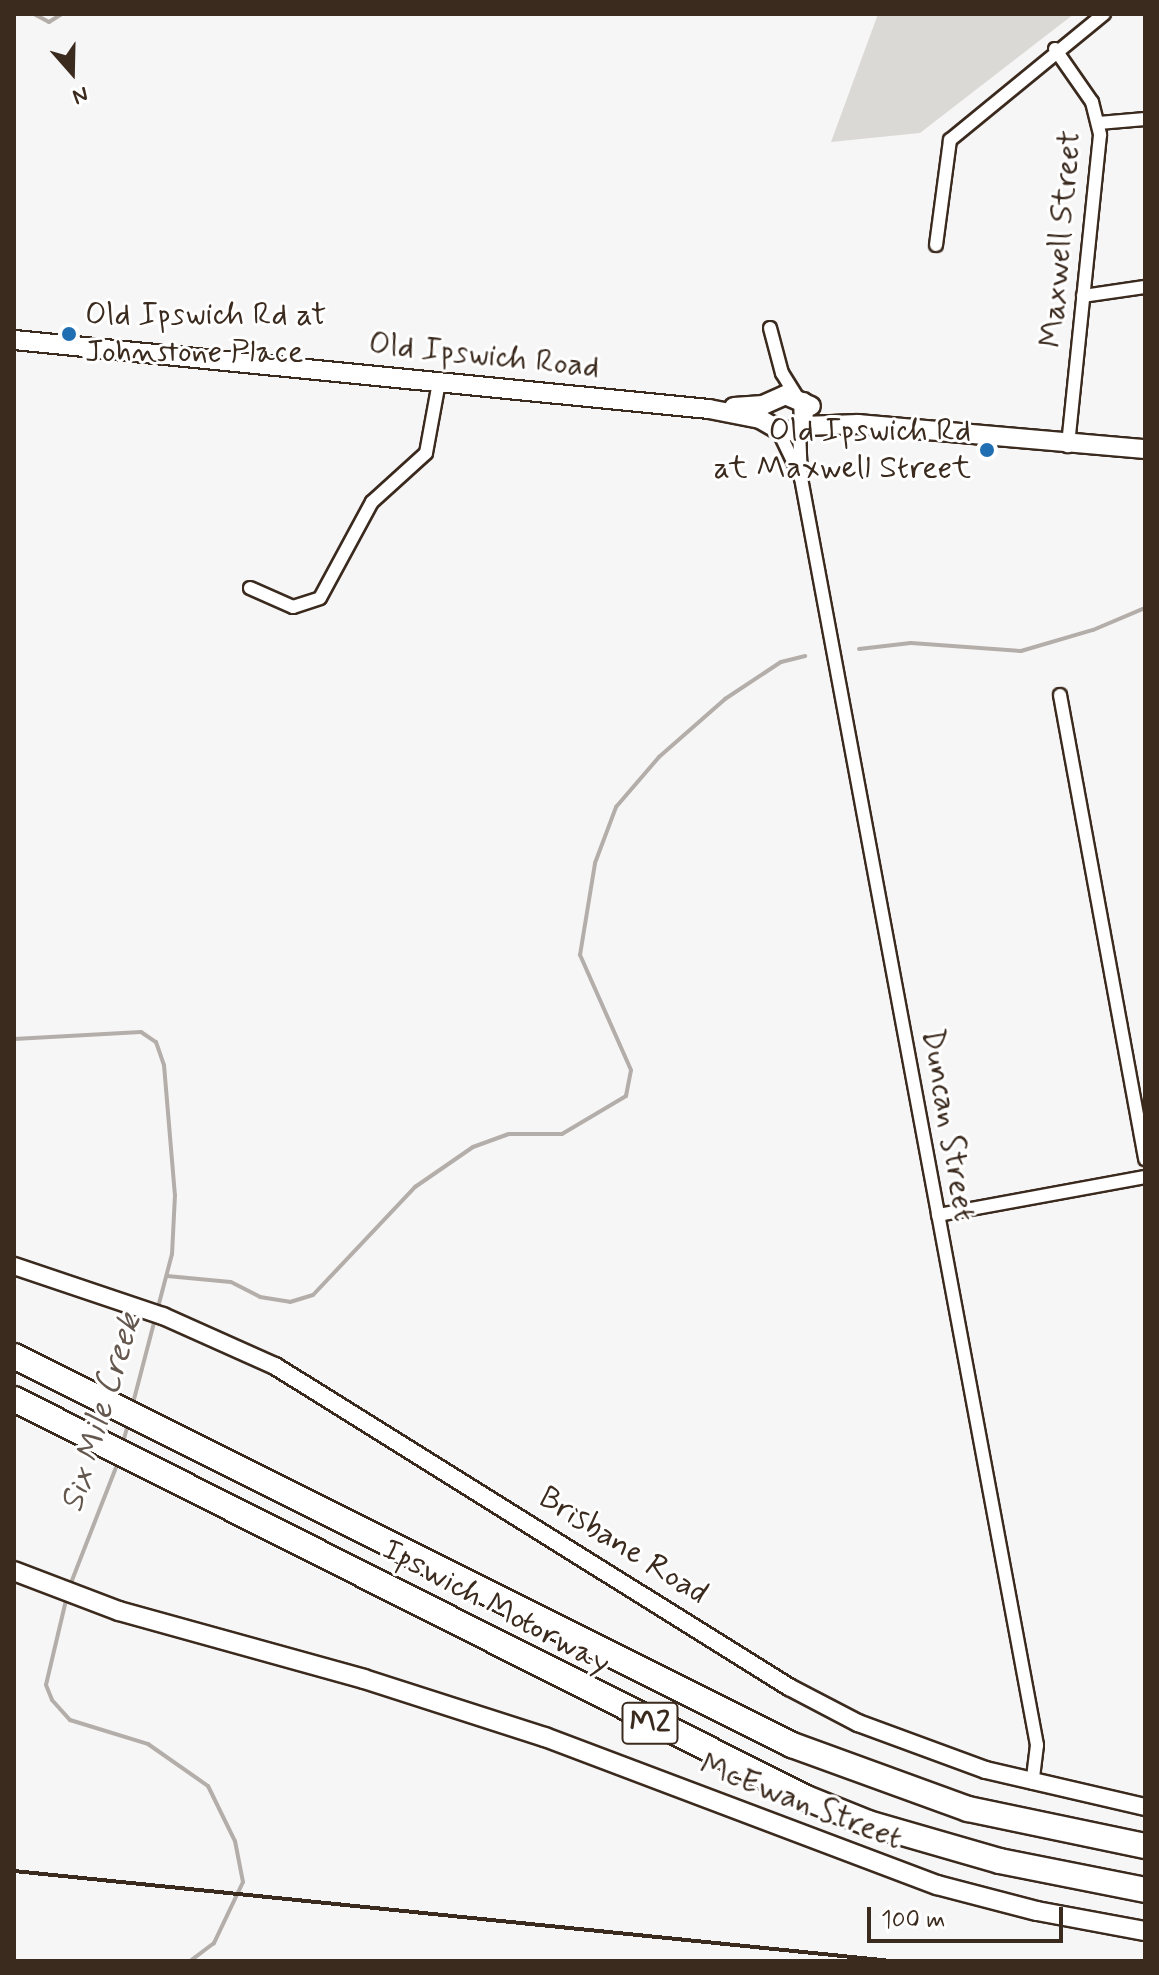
<!DOCTYPE html>
<html>
<head>
<meta charset="utf-8">
<style>
  body { margin:0 }
  #map { position:relative; width:1159px; height:1975px; overflow:hidden; background:#f7f6f6; font-family:Mynerve,sans-serif }
  div>[style] { position:absolute }
  [style*='--x'] { left:calc(var(--x)*1px); top:calc(var(--y)*1px); width:calc(var(--w)*1px); rotate:calc(var(--a)*1deg) }
  .green>* { inset:0; background:#dbd9d6 }
  .stream>* { height:4px; margin:-2px; padding:0 2px; transform-origin:2px; border-radius:2px; background:#b4aeaa }
  .roads { filter:drop-shadow(2px 0 #3b2a1e) drop-shadow(-2px 0 #3b2a1e) drop-shadow(0 2px #3b2a1e) drop-shadow(0 -2px #3b2a1e) }
  .minor>* { height:12px; margin:-6px; padding:0 6px; transform-origin:6px; border-radius:6px; background:#fff }
  .tertiary>* { height:16px; margin:-8px; padding:0 8px; transform-origin:8px; border-radius:8px; background:#fff }
  .secondary>* { height:18px; margin:-9px; padding:0 9px; transform-origin:9px; border-radius:9px; background:#fff }
  .motorway>* { height:24px; margin:-12px; padding:0 12px; transform-origin:12px; border-radius:12px; background:#fff }
  .rail>* { height:4px; margin:-2px; padding:0 2px; transform-origin:2px; border-radius:2px; background:#3b2a1e }
  .dots>* { width:22px; height:22px; translate:-50% -50%; box-sizing:border-box; border:4px solid #fff; border-radius:50% }
  span { translate:-50% -50%; white-space:nowrap; text-align:center; line-height:1.15; -webkit-text-stroke:6px #fff; paint-order:stroke }
  .shield-label span { padding:2px 6px; background:#fff; border:2px solid; border-radius:6px; -webkit-text-stroke-width:0 }
  .shield-label { font-size:30px; color:#3b2a1e; font-weight:700 }
  .street-label { font-size:32px; color:#3b2a1e }
  .poi-label { font-size:32px; color:#3b2a1e }
  .left { translate:0 -50%; text-align:left }
  .right { translate:-100% -50%; text-align:right }
  .water-label { font-size:34px; color:#65584f; font-style:italic }
  .frame { position:absolute; inset:0; border:16px solid #3b2a1e; pointer-events:none }
  .north { position:absolute; left:32px; top:32px; width:80px; height:80px; -webkit-text-stroke:6px #fff; paint-order:stroke; rotate:160deg; font-size:22px; font-weight:700; line-height:32px; text-align:center; color:#3b2a1e }
  .north::after { content:''; display:block; margin:auto; width:28px; height:36px; background:#3b2a1e; clip-path:polygon(50% 0,100% 100%,50% 72%,0 100%) }
  .scale { position:absolute; left:867px; top:1907px; width:196px; height:36px; box-sizing:border-box; border:4px solid #3b2a1e; border-top:0; padding-left:10px; font-size:24px; line-height:28px; white-space:nowrap; color:#3b2a1e; -webkit-text-stroke:6px #fff; paint-order:stroke }
</style>
</head>
<body>
<div id="map">
  <div class="green">
    <i style="clip-path:polygon(878px 14px,1074px 14px,920px 133px,831px 142px)"></i>
  </div>
  <div class="stream">
    <i style="--x:34;--y:14;--w:17;--a:28"></i>
    <i style="--x:49;--y:22;--w:15;--a:-32"></i>
    <i style="--x:859;--y:649;--w:52;--a:-6.6"></i>
    <i style="--x:911;--y:643;--w:110;--a:4.2"></i>
    <i style="--x:1021;--y:651;--w:75;--a:-16.3"></i>
    <i style="--x:1093;--y:630;--w:56;--a:-22.9"></i>
    <i style="--x:14;--y:1039;--w:127;--a:-3.2"></i>
    <i style="--x:141;--y:1032;--w:18;--a:34"></i>
    <i style="--x:156;--y:1042;--w:24;--a:71"></i>
    <i style="--x:164;--y:1065;--w:130;--a:85.2"></i>
    <i style="--x:175;--y:1195;--w:59;--a:92.9"></i>
    <i style="--x:172;--y:1254;--w:59;--a:104.7"></i>
    <i style="--x:167;--y:1276;--w:64;--a:5.4"></i>
    <i style="--x:231;--y:1282;--w:33;--a:27"></i>
    <i style="--x:260;--y:1297;--w:30;--a:9"></i>
    <i style="--x:290;--y:1302;--w:24;--a:-17"></i>
    <i style="--x:313;--y:1295;--w:149;--a:-46.6"></i>
    <i style="--x:415;--y:1187;--w:70;--a:-34.6"></i>
    <i style="--x:473;--y:1147;--w:38;--a:-20"></i>
    <i style="--x:509;--y:1134;--w:53;--a:0"></i>
    <i style="--x:562;--y:1134;--w:74;--a:-30.7"></i>
    <i style="--x:626;--y:1096;--w:26;--a:-79"></i>
    <i style="--x:631;--y:1070;--w:126;--a:-113.9"></i>
    <i style="--x:580;--y:955;--w:93;--a:-80.7"></i>
    <i style="--x:595;--y:863;--w:60;--a:-69.4"></i>
    <i style="--x:616;--y:807;--w:66;--a:-49.3"></i>
    <i style="--x:659;--y:757;--w:88;--a:-41.3"></i>
    <i style="--x:725;--y:699;--w:67;--a:-33.5"></i>
    <i style="--x:781;--y:662;--w:25;--a:-14"></i>
    <i style="--x:132;--y:1407;--w:91;--a:-75.4"></i>
    <i style="--x:123;--y:1442;--w:19;--a:-74"></i>
    <i style="--x:69;--y:1588;--w:135;--a:-68.7"></i>
    <i style="--x:67;--y:1596;--w:91;--a:103.3"></i>
    <i style="--x:46;--y:1685;--w:16;--a:68"></i>
    <i style="--x:52;--y:1700;--w:27;--a:48"></i>
    <i style="--x:70;--y:1720;--w:82;--a:17.1"></i>
    <i style="--x:148;--y:1744;--w:73;--a:35"></i>
    <i style="--x:208;--y:1786;--w:61;--a:63.9"></i>
    <i style="--x:235;--y:1841;--w:42;--a:79"></i>
    <i style="--x:243;--y:1882;--w:68;--a:115.4"></i>
    <i style="--x:214;--y:1943;--w:30;--a:143"></i>
  </div>
  <div class="roads">
    <div class="minor">
      <i style="--x:1055;--y:49;--w:65;--a:55.1"></i>
      <i style="--x:1092;--y:102;--w:34;--a:76"></i>
      <i style="--x:1100;--y:135;--w:313;--a:95.9"></i>
      <i style="--x:1099;--y:123;--w:46;--a:-5"></i>
      <i style="--x:936;--y:245;--w:106;--a:-82.4"></i>
      <i style="--x:950;--y:140;--w:199;--a:-39.3"></i>
      <i style="--x:1083;--y:296;--w:63;--a:-8.3"></i>
      <i style="--x:770;--y:328;--w:47;--a:75.1"></i>
      <i style="--x:782;--y:373;--w:28;--a:58"></i>
      <i style="--x:799;--y:430;--w:48;--a:87.6"></i>
      <i style="--x:801;--y:478;--w:1289;--a:79.45"></i>
      <i style="--x:1037;--y:1745;--w:38;--a:97"></i>
      <i style="--x:779;--y:432;--w:51;--a:64.4"></i>
      <i style="--x:250;--y:588;--w:47;--a:23.8"></i>
      <i style="--x:293;--y:607;--w:28;--a:-18"></i>
      <i style="--x:320;--y:598;--w:109;--a:-61.6"></i>
      <i style="--x:372;--y:502;--w:73;--a:-42.2"></i>
      <i style="--x:426;--y:453;--w:72;--a:-79.6"></i>
      <i style="--x:1060;--y:695;--w:472;--a:79.6"></i>
      <i style="--x:938;--y:1215;--w:210;--a:-10.4"></i>
    </div>
    <div class="tertiary">
      <i style="--x:14;--y:1266;--w:157;--a:18.6"></i>
      <i style="--x:163;--y:1316;--w:123;--a:24.1"></i>
      <i style="--x:275;--y:1366;--w:606;--a:31.99"></i>
      <i style="--x:789;--y:1687;--w:78;--a:27.6"></i>
      <i style="--x:858;--y:1723;--w:136;--a:20.2"></i>
      <i style="--x:986;--y:1770;--w:163;--a:13.1"></i>
    </div>
    <div class="secondary">
      <i style="--x:14;--y:340;--w:698;--a:5.67"></i>
      <i style="--x:709;--y:409;--w:52;--a:11.1"></i>
      <i style="--x:760;--y:419;--w:28;--a:30"></i>
      <i style="--x:784;--y:433;--w:21;--a:-19"></i>
      <i style="--x:804;--y:426;--w:24;--a:-92"></i>
      <i style="--x:734;--y:407;--w:29;--a:-4"></i>
      <i style="--x:763;--y:405;--w:24;--a:-24"></i>
      <i style="--x:785;--y:395;--w:28;--a:23"></i>
      <i style="--x:804;--y:426;--w:54;--a:-2.1"></i>
      <i style="--x:858;--y:424;--w:288;--a:5"></i>
      <i style="--x:14;--y:1571;--w:112;--a:20.9"></i>
      <i style="--x:119;--y:1611;--w:254;--a:15.5"></i>
      <i style="--x:364;--y:1679;--w:190;--a:17.8"></i>
      <i style="--x:545;--y:1737;--w:419;--a:20.7"></i>
      <i style="--x:937;--y:1885;--w:103;--a:14.6"></i>
      <i style="--x:1037;--y:1911;--w:110;--a:10.5"></i>
    </div>
    <div class="motorway">
      <i style="--x:14;--y:1356;--w:870;--a:26.57"></i>
      <i style="--x:792;--y:1745;--w:187;--a:20"></i>
      <i style="--x:968;--y:1809;--w:181;--a:11.8"></i>
      <i style="--x:14;--y:1399;--w:885;--a:26.74"></i>
      <i style="--x:804;--y:1797;--w:69;--a:22.1"></i>
      <i style="--x:868;--y:1823;--w:137;--a:16.1"></i>
      <i style="--x:1000;--y:1861;--w:148;--a:11.3"></i>
    </div>
  </div>
  <div class="rail">
    <i style="--x:14;--y:1871;--w:882;--a:5.86"></i>
  </div>
  <div class="dots">
    <i style="left:69px;top:334px;background:#1f6fb2"></i>
    <i style="left:987px;top:450px;background:#1f6fb2"></i>
  </div>
  <div class="shield-label">
    <span style="left:650px;top:1723px">M2</span>
  </div>
  <div class="street-label">
    <span style="left:1061px;top:239px;rotate:-85deg">Maxwell Street</span>
    <span style="left:484px;top:356px;rotate:6deg">Old Ipswich Road</span>
    <span style="left:948px;top:1125px;rotate:80deg">Duncan Street</span>
    <span style="left:623px;top:1546px;rotate:32deg">Brisbane Road</span>
    <span style="left:496px;top:1607px;rotate:28deg">Ipswich Motorway</span>
    <span style="left:801px;top:1802px;rotate:21deg">McEwan Street</span>
  </div>
  <div class="poi-label">
    <span class="left" style="left:85px;top:334px">Old Ipswich Rd at<br>Johnstone Place</span>
    <span class="right" style="left:971px;top:450px">Old Ipswich Rd<br>at Maxwell Street</span>
  </div>
  <div class="water-label">
    <span style="left:101px;top:1413px;rotate:-73deg">Six Mile Creek</span>
  </div>
  <div class="frame"></div>
  <div class="north">N</div>
  <div class="scale">100 m</div>
</div>
</body>
</html>
